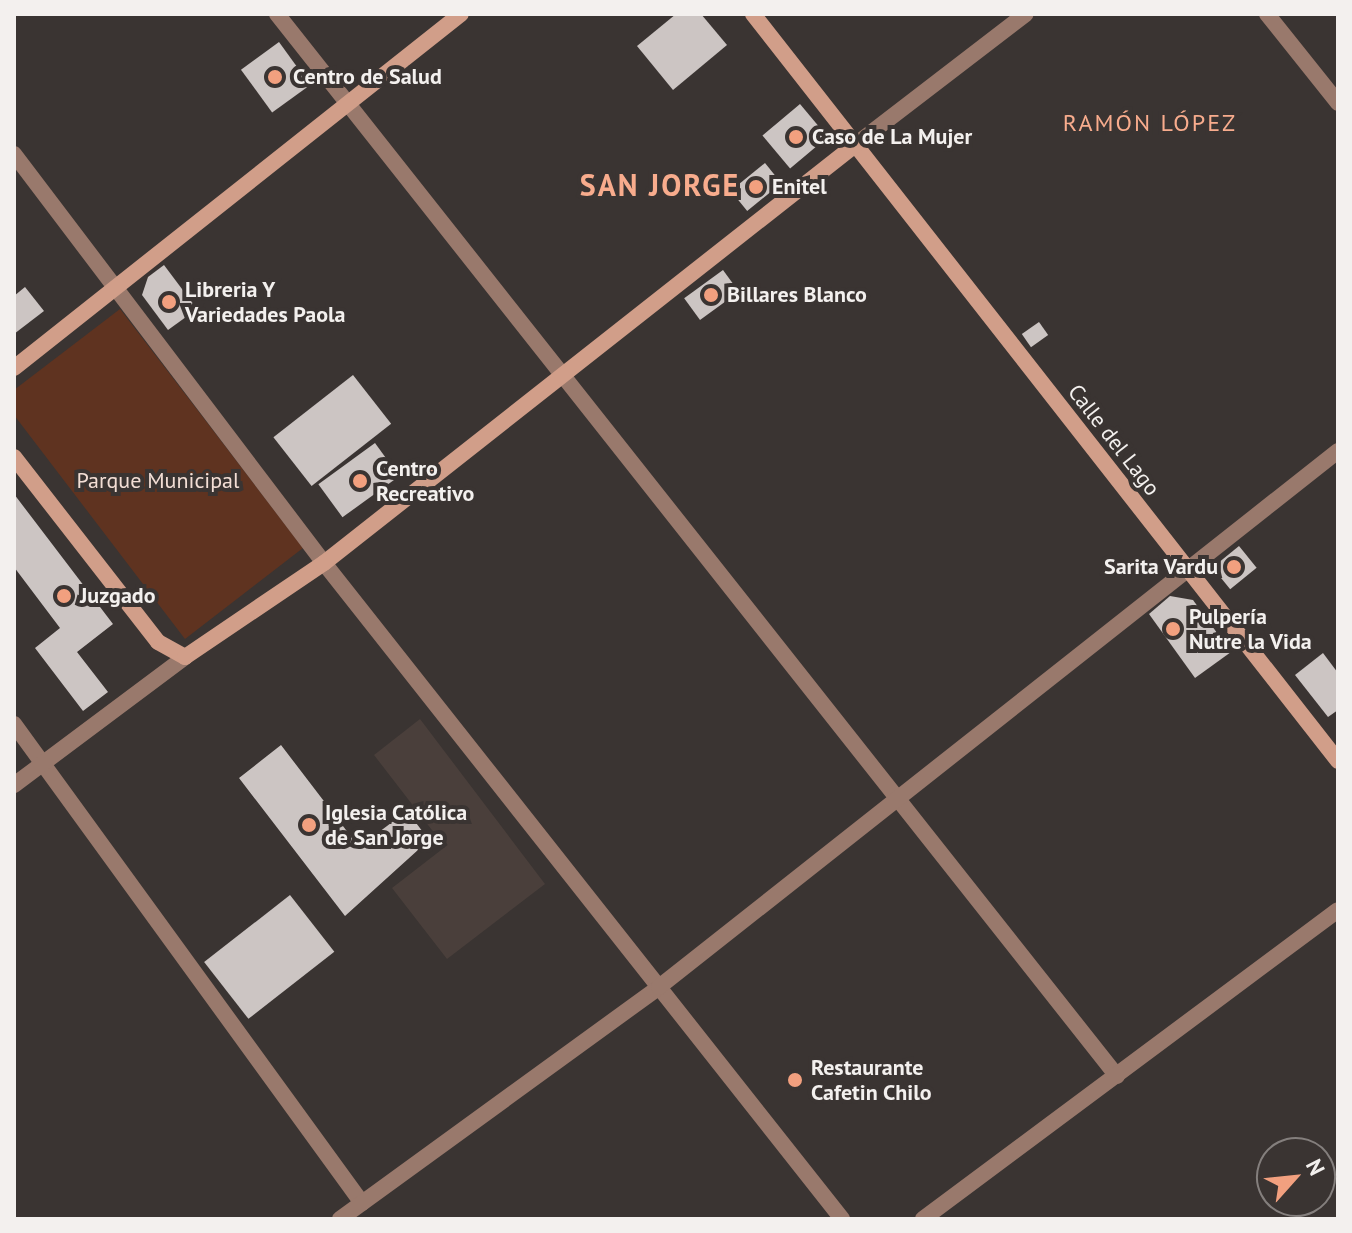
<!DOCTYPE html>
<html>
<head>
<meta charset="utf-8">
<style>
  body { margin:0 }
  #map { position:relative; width:1352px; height:1233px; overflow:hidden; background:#3a3432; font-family:"PT Sans",sans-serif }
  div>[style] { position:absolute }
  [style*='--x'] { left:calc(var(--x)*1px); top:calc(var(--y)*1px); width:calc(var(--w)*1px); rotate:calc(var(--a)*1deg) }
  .built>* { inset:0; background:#4a3f3b }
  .green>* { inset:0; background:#5f3320 }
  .building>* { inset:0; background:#ccc5c3; transform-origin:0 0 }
  .street>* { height:16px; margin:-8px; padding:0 8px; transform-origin:8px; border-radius:8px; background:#99796c }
  .secondary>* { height:16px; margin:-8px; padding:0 8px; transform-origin:8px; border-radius:8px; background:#d19e89 }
  .dots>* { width:22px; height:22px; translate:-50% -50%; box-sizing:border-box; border:4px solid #3a3432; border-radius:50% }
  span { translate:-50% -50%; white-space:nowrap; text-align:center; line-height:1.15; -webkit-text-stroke:8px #3a3432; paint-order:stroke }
  .poi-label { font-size:22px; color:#f3f0ee; font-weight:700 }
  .left { translate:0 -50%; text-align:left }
  .right { translate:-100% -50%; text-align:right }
  .street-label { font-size:22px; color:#f3f0ee }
  .park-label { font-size:22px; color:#f3ded5 }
  .neighbourhood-label { font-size:24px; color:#f8ac8d; letter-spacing:2px }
  .district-label { font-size:30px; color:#f8ac8d; font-weight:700; letter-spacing:2px }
  .frame { position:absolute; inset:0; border:16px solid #f3f0ee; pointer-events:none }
  .north { position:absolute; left:1256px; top:1137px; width:80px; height:80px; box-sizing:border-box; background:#3a3432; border:2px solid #847f7d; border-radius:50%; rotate:63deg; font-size:22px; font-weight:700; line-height:32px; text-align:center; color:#f3f0ee }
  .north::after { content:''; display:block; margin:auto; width:28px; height:36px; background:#f2a07f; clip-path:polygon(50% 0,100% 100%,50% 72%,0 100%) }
</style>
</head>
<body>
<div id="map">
  <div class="built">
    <i style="clip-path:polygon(420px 719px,545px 884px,447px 959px,392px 888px,445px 847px,374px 755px)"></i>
  </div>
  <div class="green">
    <i style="clip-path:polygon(120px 309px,303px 548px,185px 639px,14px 415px,14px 390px)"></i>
  </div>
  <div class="building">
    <i style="clip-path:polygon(676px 14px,701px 14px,727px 45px,673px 90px,637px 46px)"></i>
    <i style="left:279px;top:42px;width:53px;height:47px;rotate:54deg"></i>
    <i style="left:800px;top:104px;width:43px;height:49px;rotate:50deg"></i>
    <i style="left:765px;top:163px;width:26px;height:44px;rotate:51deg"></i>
    <i style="clip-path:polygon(164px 265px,197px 309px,168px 330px,142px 295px,148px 277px)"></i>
    <i style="left:723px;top:270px;width:27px;height:48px;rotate:54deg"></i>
    <i style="clip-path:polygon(25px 287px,44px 311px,14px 334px,14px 296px)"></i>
    <i style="left:1039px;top:322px;width:16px;height:21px;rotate:55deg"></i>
    <i style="left:353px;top:375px;width:62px;height:101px;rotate:52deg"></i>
    <i style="left:375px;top:443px;width:41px;height:70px;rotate:54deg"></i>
    <i style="clip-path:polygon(14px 494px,113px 624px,77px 652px,108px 692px,83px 711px,35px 648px,60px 628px,14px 567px)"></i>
    <i style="left:1239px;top:546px;width:28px;height:34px;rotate:51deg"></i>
    <i style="clip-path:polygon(1170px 596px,1193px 600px,1231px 652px,1195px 678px,1149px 614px)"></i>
    <i style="clip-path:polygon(1323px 653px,1338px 673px,1338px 710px,1328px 717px,1295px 675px)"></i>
    <i style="clip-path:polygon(281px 745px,359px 847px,407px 811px,429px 840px,345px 916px,239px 778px)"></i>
    <i style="left:290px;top:895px;width:72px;height:109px;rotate:52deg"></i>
  </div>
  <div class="street">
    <i style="--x:277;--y:14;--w:1354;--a:51.66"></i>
    <i style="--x:1267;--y:14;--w:114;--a:51.4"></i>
    <i style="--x:855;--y:145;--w:215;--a:-37.5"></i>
    <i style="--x:14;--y:154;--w:513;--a:52.84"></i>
    <i style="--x:324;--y:563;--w:836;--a:51.7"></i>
    <i style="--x:14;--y:724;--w:592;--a:54"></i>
    <i style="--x:14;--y:785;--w:214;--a:-36.8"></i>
    <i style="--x:340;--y:1219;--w:394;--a:-36"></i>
    <i style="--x:659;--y:987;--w:865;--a:-38.29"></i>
    <i style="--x:923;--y:1219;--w:517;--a:-36.67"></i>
  </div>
  <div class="secondary">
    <i style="--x:753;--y:14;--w:949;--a:51.93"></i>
    <i style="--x:14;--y:368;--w:570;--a:-38.38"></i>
    <i style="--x:14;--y:457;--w:234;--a:52.1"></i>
    <i style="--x:158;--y:642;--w:31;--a:29"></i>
    <i style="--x:185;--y:657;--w:168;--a:-34.1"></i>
    <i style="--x:324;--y:563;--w:676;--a:-38.21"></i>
  </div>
  <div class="dots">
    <i style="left:275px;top:77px;background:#f2a07f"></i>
    <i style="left:796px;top:137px;background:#f2a07f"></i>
    <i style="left:756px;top:187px;background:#f2a07f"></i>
    <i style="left:711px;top:295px;background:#f2a07f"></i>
    <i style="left:169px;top:302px;background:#f2a07f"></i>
    <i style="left:360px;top:481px;background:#f2a07f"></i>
    <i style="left:1234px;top:567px;background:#f2a07f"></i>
    <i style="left:64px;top:596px;background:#f2a07f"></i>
    <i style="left:1173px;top:629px;background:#f2a07f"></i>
    <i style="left:309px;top:825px;background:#f2a07f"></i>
    <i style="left:795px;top:1080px;background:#f2a07f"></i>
  </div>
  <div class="poi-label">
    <span class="left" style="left:293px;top:77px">Centro de Salud</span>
    <span class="left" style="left:812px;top:137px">Caso de La Mujer</span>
    <span class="left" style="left:772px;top:187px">Enitel</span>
    <span class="left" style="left:185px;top:302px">Libreria Y<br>Variedades Paola</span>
    <span class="left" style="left:727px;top:295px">Billares Blanco</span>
    <span class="left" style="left:376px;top:481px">Centro<br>Recreativo</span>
    <span class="right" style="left:1218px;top:567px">Sarita Vardu</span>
    <span class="left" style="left:80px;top:596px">Juzgado</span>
    <span class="left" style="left:1189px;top:629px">Pulpería<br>Nutre la Vida</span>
    <span class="left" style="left:325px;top:825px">Iglesia Católica<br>de San Jorge</span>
    <span class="left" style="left:811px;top:1080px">Restaurante<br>Cafetin Chilo</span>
  </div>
  <div class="street-label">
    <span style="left:1114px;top:440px;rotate:52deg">Calle del Lago</span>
  </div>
  <div class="park-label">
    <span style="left:158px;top:481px">Parque Municipal</span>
  </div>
  <div class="neighbourhood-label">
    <span style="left:1150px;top:123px">RAMÓN LÓPEZ</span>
  </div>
  <div class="district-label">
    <span style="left:660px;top:185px">SAN JORGE</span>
  </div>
  <div class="frame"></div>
  <div class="north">N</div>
</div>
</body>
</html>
